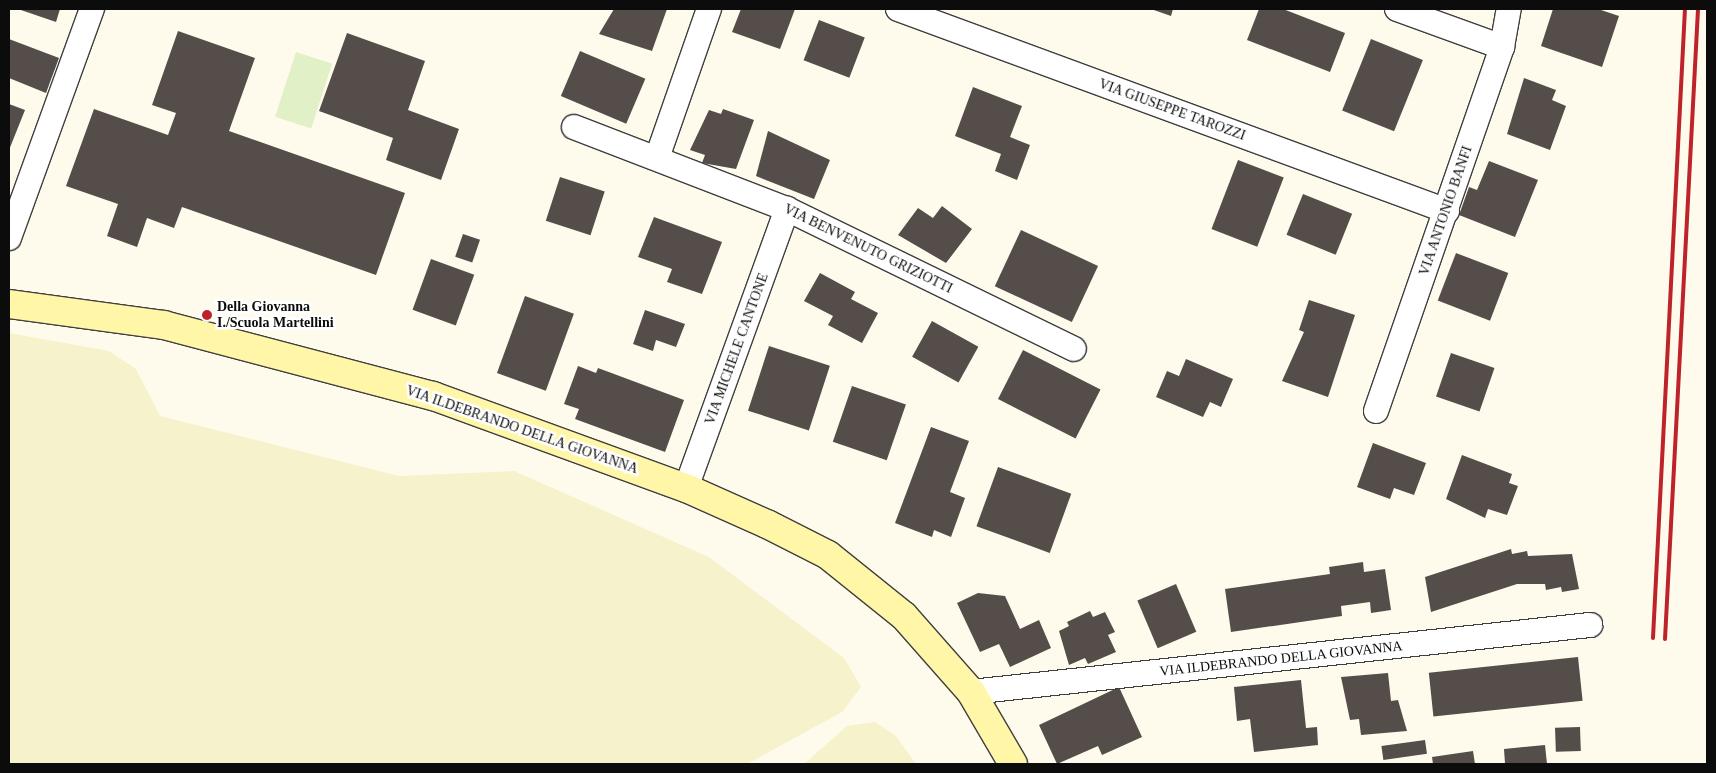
<!DOCTYPE html>
<html>
<head>
<meta charset="utf-8">
<style>
  body { margin:0 }
  #map { position:relative; width:1716px; height:773px; overflow:hidden; background:#fffbec; font-family:"Times New Roman",serif }
  div>[style] { position:absolute }
  [style*='--x'] { left:calc(var(--x)*1px); top:calc(var(--y)*1px); width:calc(var(--w)*1px); rotate:calc(var(--a)*1deg) }
  .farmland>* { inset:0; background:#f5f2cc }
  .pitch>* { inset:0; background:#e2f0c7; transform-origin:0 0 }
  .building>* { inset:0; background:#554d49; transform-origin:0 0 }
  .roads { filter:drop-shadow(1px 0 #3f3f3f) drop-shadow(-1px 0 #3f3f3f) drop-shadow(0 1px #3f3f3f) drop-shadow(0 -1px #3f3f3f) }
  .street>* { height:24px; margin:-12px; padding:0 12px; transform-origin:12px; border-radius:12px; background:#fff }
  .secondary>* { height:28px; margin:-14px; padding:0 14px; transform-origin:14px; border-radius:14px; background:#fff6a7 }
  .rail>* { height:4px; margin:-2px; padding:0 2px; transform-origin:2px; border-radius:2px; background:#be2329 }
  .dots>* { width:14px; height:14px; translate:-50% -50%; box-sizing:border-box; border:2px solid #fff; border-radius:50% }
  span { translate:-50% -50%; white-space:nowrap; text-align:center; line-height:1.15; -webkit-text-stroke:5px #fff; paint-order:stroke }
  .street-label { font-size:14px; color:#0c0c0c }
  .poi-label { font-size:14px; color:#0c0c0c; font-weight:700 }
  .left { translate:0 -50%; text-align:left }
  .frame { position:absolute; inset:0; border:10px solid #0c0c0c; pointer-events:none }
</style>
</head>
<body>
<div id="map">
  <div class="farmland">
    <i style="clip-path:polygon(9px 333px,109px 351px,136px 369px,160px 416px,399px 476px,514px 471px,709px 557px,844px 658px,861px 687px,842px 712px,747px 764px,9px 764px)"></i>
    <i style="clip-path:polygon(875px 722px,896px 736px,916px 764px,804px 764px,847px 726px)"></i>
  </div>
  <div class="pitch">
    <i style="left:296px;top:52px;width:38px;height:68px;rotate:18deg"></i>
  </div>
  <div class="building">
    <i style="clip-path:polygon(18px 9px,60px 9px,56px 22px)"></i>
    <i style="clip-path:polygon(614px 9px,667px 9px,652px 51px,599px 34px)"></i>
    <i style="clip-path:polygon(741px 9px,795px 9px,780px 49px,732px 32px)"></i>
    <i style="clip-path:polygon(1151px 9px,1173px 9px,1171px 16px)"></i>
    <i style="clip-path:polygon(1259px 9px,1283px 9px,1345px 33px,1330px 72px,1247px 40px)"></i>
    <i style="clip-path:polygon(1553px 9px,1598px 9px,1619px 16px,1602px 67px,1541px 46px)"></i>
    <i style="left:819px;top:20px;width:49px;height:43px;rotate:21deg"></i>
    <i style="clip-path:polygon(178px 31px,255px 58px,229px 131px,405px 193px,376px 275px,182px 207px,174px 228px,147px 218px,137px 247px,107px 236px,118px 204px,66px 186px,94px 109px,168px 135px,176px 113px,152px 105px)"></i>
    <i style="clip-path:polygon(347px 33px,425px 61px,408px 110px,459px 129px,441px 180px,386px 160px,393px 138px,319px 111px)"></i>
    <i style="clip-path:polygon(9px 39px,59px 58px,46px 93px,9px 78px)"></i>
    <i style="left:1371px;top:39px;width:56px;height:77px;rotate:22deg"></i>
    <i style="left:580px;top:51px;width:71px;height:49px;rotate:23deg"></i>
    <i style="clip-path:polygon(1524px 78px,1556px 90px,1552px 100px,1566px 106px,1550px 150px,1507px 134px)"></i>
    <i style="clip-path:polygon(973px 87px,1022px 106px,1010px 137px,1030px 145px,1017px 180px,995px 171px,1001px 154px,955px 136px)"></i>
    <i style="clip-path:polygon(9px 104px,25px 110px,9px 150px)"></i>
    <i style="clip-path:polygon(723px 109px,754px 120px,736px 169px,702px 163px,705px 155px,690px 150px,709px 110px,721px 114px)"></i>
    <i style="clip-path:polygon(768px 131px,830px 160px,814px 199px,756px 176px)"></i>
    <i style="left:1238px;top:160px;width:49px;height:74px;rotate:21deg"></i>
    <i style="clip-path:polygon(1489px 161px,1538px 180px,1515px 237px,1459px 215px,1469px 187px,1477px 190px)"></i>
    <i style="left:560px;top:177px;width:47px;height:46px;rotate:18deg"></i>
    <i style="left:1303px;top:194px;width:53px;height:44px;rotate:22deg"></i>
    <i style="clip-path:polygon(942px 206px,972px 229px,946px 263px,898px 235px,918px 208px,933px 218px)"></i>
    <i style="clip-path:polygon(654px 217px,722px 242px,702px 294px,667px 282px,672px 269px,638px 257px)"></i>
    <i style="left:1021px;top:230px;width:85px;height:62px;rotate:25deg"></i>
    <i style="left:463px;top:234px;width:18px;height:24px;rotate:19deg"></i>
    <i style="left:1456px;top:253px;width:56px;height:51px;rotate:21deg"></i>
    <i style="left:431px;top:259px;width:46px;height:54px;rotate:20deg"></i>
    <i style="clip-path:polygon(820px 273px,855px 292px,851px 299px,878px 313px,862px 343px,828px 325px,833px 316px,804px 301px)"></i>
    <i style="left:525px;top:296px;width:52px;height:82px;rotate:20deg"></i>
    <i style="clip-path:polygon(1309px 300px,1355px 315px,1328px 397px,1282px 381px,1304px 332px,1299px 330px)"></i>
    <i style="clip-path:polygon(645px 310px,685px 324px,676px 347px,656px 340px,653px 351px,633px 344px)"></i>
    <i style="left:932px;top:321px;width:53px;height:41px;rotate:29deg"></i>
    <i style="left:769px;top:346px;width:64px;height:68px;rotate:18deg"></i>
    <i style="left:1023px;top:350px;width:87px;height:55px;rotate:27deg"></i>
    <i style="left:1451px;top:353px;width:46px;height:46px;rotate:19deg"></i>
    <i style="clip-path:polygon(1186px 359px,1233px 379px,1221px 407px,1210px 402px,1203px 417px,1156px 397px,1167px 371px,1179px 376px)"></i>
    <i style="clip-path:polygon(578px 366px,596px 373px,598px 368px,684px 400px,665px 452px,575px 419px,579px 409px,564px 404px)"></i>
    <i style="left:852px;top:386px;width:57px;height:59px;rotate:19deg"></i>
    <i style="clip-path:polygon(931px 427px,969px 441px,950px 492px,965px 498px,951px 537px,934px 530px,932px 537px,895px 523px)"></i>
    <i style="clip-path:polygon(1373px 443px,1426px 463px,1414px 495px,1394px 488px,1390px 499px,1357px 487px)"></i>
    <i style="clip-path:polygon(1462px 455px,1512px 474px,1509px 483px,1518px 486px,1507px 515px,1488px 509px,1485px 518px,1446px 499px)"></i>
    <i style="left:998px;top:467px;width:78px;height:63px;rotate:20deg"></i>
    <i style="clip-path:polygon(1511px 549px,1512px 554px,1527px 551px,1528px 556px,1572px 554px,1579px 589px,1562px 592px,1561px 587px,1546px 590px,1545px 584px,1517px 584px,1431px 612px,1425px 577px)"></i>
    <i style="clip-path:polygon(1363px 562px,1364px 572px,1385px 569px,1391px 610px,1371px 613px,1370px 602px,1341px 606px,1342px 616px,1231px 632px,1225px 589px,1330px 574px,1329px 567px)"></i>
    <i style="left:1176px;top:584px;width:52px;height:42px;rotate:67deg"></i>
    <i style="clip-path:polygon(978px 593px,1005px 596px,1020px 629px,1039px 620px,1051px 648px,1010px 667px,999px 644px,980px 652px,957px 603px)"></i>
    <i style="clip-path:polygon(1090px 611px,1093px 617px,1105px 612px,1115px 632px,1108px 635px,1116px 652px,1088px 664px,1085px 658px,1069px 665px,1059px 631px,1069px 626px,1067px 622px)"></i>
    <i style="left:1578px;top:657px;width:44px;height:150px;rotate:84deg"></i>
    <i style="clip-path:polygon(1388px 673px,1391px 701px,1398px 700px,1407px 731px,1361px 735px,1359px 719px,1350px 720px,1341px 677px)"></i>
    <i style="clip-path:polygon(1301px 680px,1306px 728px,1317px 727px,1318px 745px,1254px 752px,1250px 719px,1237px 721px,1234px 687px)"></i>
    <i style="clip-path:polygon(1119px 687px,1142px 737px,1102px 755px,1098px 746px,1057px 764px,1039px 725px)"></i>
    <i style="left:1580px;top:727px;width:24px;height:25px;rotate:88deg"></i>
    <i style="left:1425px;top:740px;width:14px;height:44px;rotate:82deg"></i>
    <i style="clip-path:polygon(1545px 745px,1547px 764px,1505px 764px,1504px 749px)"></i>
    <i style="clip-path:polygon(1473px 751px,1475px 764px,1433px 764px,1432px 757px)"></i>
  </div>
  <div class="roads">
    <div class="street">
      <i style="--x:898;--y:9;--w:585;--a:20.2"></i>
      <i style="--x:1397;--y:9;--w:112;--a:19.9"></i>
      <i style="--x:574;--y:127;--w:228;--a:21.1"></i>
      <i style="--x:787;--y:209;--w:319;--a:26"></i>
      <i style="--x:657;--y:158;--w:158;--a:-70.8"></i>
      <i style="--x:9;--y:238;--w:244;--a:-70.1"></i>
      <i style="--x:1376;--y:411;--w:385;--a:-70.9"></i>
      <i style="--x:1502;--y:47;--w:39;--a:-80"></i>
      <i style="--x:686;--y:488;--w:297;--a:-70.1"></i>
      <i style="--x:971;--y:692;--w:623;--a:-6.18"></i>
    </div>
    <div class="secondary">
      <i style="--x:9;--y:304;--w:156;--a:7.7"></i>
      <i style="--x:164;--y:325;--w:278;--a:14.8"></i>
      <i style="--x:433;--y:396;--w:269;--a:20"></i>
      <i style="--x:686;--y:488;--w:89;--a:24"></i>
      <i style="--x:767;--y:524;--w:68;--a:26.9"></i>
      <i style="--x:828;--y:555;--w:97;--a:38.8"></i>
      <i style="--x:904;--y:616;--w:101;--a:48.6"></i>
      <i style="--x:971;--y:692;--w:83;--a:59.7"></i>
    </div>
  </div>
  <div class="rail">
    <i style="--x:1653;--y:638;--w:630;--a:-87.09"></i>
    <i style="--x:1665;--y:639;--w:631;--a:-87"></i>
  </div>
  <div class="dots">
    <i style="left:207px;top:315px;background:#be2329"></i>
  </div>
  <div class="street-label">
    <span style="left:1172px;top:110px;rotate:20deg">VIA GIUSEPPE TAROZZI</span>
    <span style="left:1446px;top:211px;rotate:-71deg">VIA ANTONIO BANFI</span>
    <span style="left:868px;top:249px;rotate:26deg">VIA BENVENUTO GRIZIOTTI</span>
    <span style="left:737px;top:349px;rotate:-70deg">VIA MICHELE CANTONE</span>
    <span style="left:522px;top:430px;rotate:19deg">VIA ILDEBRANDO DELLA GIOVANNA</span>
    <span style="left:1281px;top:659px;rotate:-6deg">VIA ILDEBRANDO DELLA GIOVANNA</span>
  </div>
  <div class="poi-label">
    <span class="left" style="left:217px;top:315px">Della Giovanna<br>I./Scuola Martellini</span>
  </div>
  <div class="frame"></div>
</div>
</body>
</html>
